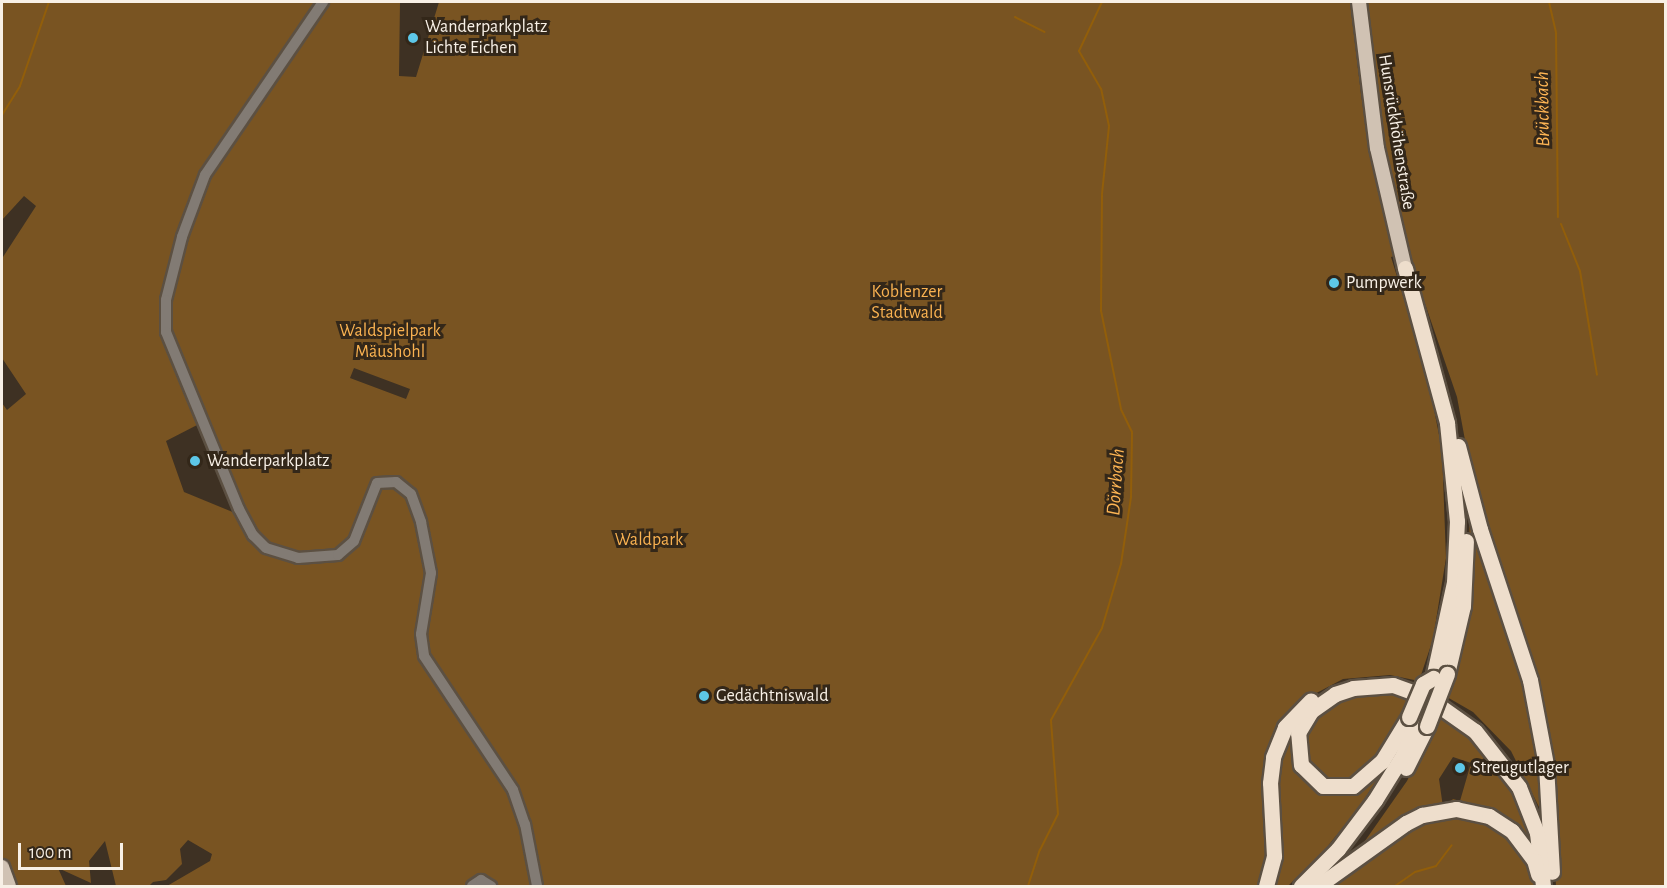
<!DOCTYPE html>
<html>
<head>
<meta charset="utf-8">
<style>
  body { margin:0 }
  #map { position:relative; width:1667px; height:888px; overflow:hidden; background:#3e3123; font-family:"Alegreya Sans",sans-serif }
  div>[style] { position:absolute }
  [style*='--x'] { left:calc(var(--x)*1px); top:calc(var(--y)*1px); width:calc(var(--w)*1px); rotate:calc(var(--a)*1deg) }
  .green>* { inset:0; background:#795422 }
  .stream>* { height:2px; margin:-1px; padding:0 1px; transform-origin:1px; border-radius:1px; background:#925e0a }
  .roads { filter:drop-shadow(2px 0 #5c5042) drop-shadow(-2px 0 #5c5042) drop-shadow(0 2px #5c5042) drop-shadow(0 -2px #5c5042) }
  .minor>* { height:10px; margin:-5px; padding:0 5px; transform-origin:5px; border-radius:5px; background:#827b74 }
  .major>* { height:14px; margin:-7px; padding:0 7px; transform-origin:7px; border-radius:7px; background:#d0c2b3 }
  .highway>* { height:15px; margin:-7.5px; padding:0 7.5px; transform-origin:7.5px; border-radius:7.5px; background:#eedecc }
  .bridges { filter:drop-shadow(2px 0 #5c5042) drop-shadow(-2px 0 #5c5042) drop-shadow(0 2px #5c5042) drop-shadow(0 -2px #5c5042) }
  .highway-bridge>* { height:15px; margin:-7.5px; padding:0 7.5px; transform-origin:7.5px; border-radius:7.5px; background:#eedecc }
  .dots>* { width:16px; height:16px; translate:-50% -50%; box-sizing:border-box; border:3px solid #332719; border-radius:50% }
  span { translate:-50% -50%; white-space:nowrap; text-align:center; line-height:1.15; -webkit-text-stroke:6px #332719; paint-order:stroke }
  .poi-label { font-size:18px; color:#f8f0e6 }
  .left { translate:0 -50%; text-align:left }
  .street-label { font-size:18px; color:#f8f0e6 }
  .park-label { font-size:18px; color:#fab251 }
  .water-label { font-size:20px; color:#feb554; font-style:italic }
  .frame { position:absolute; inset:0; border:3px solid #f8f0e6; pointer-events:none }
  .scale { position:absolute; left:18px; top:843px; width:105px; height:27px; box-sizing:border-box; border:3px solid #f8f0e6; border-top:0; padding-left:8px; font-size:18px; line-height:21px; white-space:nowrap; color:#f8f0e6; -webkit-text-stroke:4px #332719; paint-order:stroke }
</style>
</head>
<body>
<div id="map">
  <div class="green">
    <i style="clip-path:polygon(evenodd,2px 2px,400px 2px,399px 76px,416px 77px,439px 2px,1350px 2px,1361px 94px,1371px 160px,1395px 256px,1391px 257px,1427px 374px,1442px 450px,1446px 558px,1433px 639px,1419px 681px,1390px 675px,1343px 679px,1307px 698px,1281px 729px,1262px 886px,167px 886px,210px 861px,212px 854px,188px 840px,180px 849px,182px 864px,166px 880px,153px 882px,149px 886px,116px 886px,105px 841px,89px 861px,91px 883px,58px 868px,66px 886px,13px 886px,2px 859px,2px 403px,7px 410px,26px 394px,2px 358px,2px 272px,3px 257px,36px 206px,24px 196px,2px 220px,2px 2px,354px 368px,410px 389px,406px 399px,350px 378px,354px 368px,2px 2px,201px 423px,235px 513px,184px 492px,166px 441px,201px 423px)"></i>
    <i style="clip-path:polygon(1364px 2px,1665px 2px,1665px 886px,1556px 886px,1551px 796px,1473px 483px,1457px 397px,1408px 254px,1383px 152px)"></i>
    <i style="clip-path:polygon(1469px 508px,1519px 654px,1543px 788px,1543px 815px,1511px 751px,1473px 712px,1447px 697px,1470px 567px)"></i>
    <i style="clip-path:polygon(1359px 690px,1414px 694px,1390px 744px,1350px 784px,1312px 776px,1299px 745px,1313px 712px)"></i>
    <i style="clip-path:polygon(1442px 709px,1504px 768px,1537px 846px,1450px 802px,1453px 799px,1460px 801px,1471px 763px,1453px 757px,1439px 779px,1443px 807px,1360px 848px,1407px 781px)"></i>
    <i style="clip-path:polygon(1292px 722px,1294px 747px,1327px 790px,1387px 764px,1358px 809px,1327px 847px,1288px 886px,1269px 886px,1273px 782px)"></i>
    <i style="clip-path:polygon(1448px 814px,1495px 825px,1527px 855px,1537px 886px,1331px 886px,1411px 826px)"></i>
  </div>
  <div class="stream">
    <i style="--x:1549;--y:2;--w:32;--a:77"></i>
    <i style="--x:1556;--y:33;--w:184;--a:89.4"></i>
    <i style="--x:1015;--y:17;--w:33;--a:27"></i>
    <i style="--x:2;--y:115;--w:34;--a:-58"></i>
    <i style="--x:20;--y:86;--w:89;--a:-71"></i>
    <i style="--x:1561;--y:224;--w:51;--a:68"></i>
    <i style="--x:1580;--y:271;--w:105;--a:80.7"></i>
    <i style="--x:1028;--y:886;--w:38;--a:-72"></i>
    <i style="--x:1040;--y:850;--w:40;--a:-63.4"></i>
    <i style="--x:1058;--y:814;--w:94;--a:-94.3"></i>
    <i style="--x:1051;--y:720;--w:105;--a:-61"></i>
    <i style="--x:1102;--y:628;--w:67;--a:-73.5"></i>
    <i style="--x:1121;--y:564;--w:68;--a:-81.5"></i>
    <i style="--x:1131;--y:497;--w:65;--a:-89.1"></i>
    <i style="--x:1132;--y:432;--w:25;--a:-116"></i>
    <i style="--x:1121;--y:409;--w:100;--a:-101.5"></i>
    <i style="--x:1101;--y:311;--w:117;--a:-89.5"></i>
    <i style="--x:1102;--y:194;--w:68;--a:-84.1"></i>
    <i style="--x:1109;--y:126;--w:38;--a:-102"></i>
    <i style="--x:1101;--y:89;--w:44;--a:-120.1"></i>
    <i style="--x:1079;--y:51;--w:54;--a:-64.9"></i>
    <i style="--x:1395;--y:886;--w:24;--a:-35"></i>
    <i style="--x:1415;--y:872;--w:22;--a:-16"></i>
    <i style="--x:1436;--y:866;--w:26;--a:-53"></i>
  </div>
  <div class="roads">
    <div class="minor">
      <i style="--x:323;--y:2;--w:209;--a:124.3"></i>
      <i style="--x:205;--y:175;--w:66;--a:110.4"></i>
      <i style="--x:182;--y:237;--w:65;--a:104.3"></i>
      <i style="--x:166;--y:300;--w:32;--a:90"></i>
      <i style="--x:166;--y:332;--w:191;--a:67.6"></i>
      <i style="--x:239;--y:509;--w:30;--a:62"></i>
      <i style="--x:253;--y:535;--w:18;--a:45"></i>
      <i style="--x:266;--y:548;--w:34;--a:17"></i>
      <i style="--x:298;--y:558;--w:40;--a:-4.3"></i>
      <i style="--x:338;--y:555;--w:21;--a:-41"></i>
      <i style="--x:354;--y:541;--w:62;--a:-68.4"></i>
      <i style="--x:377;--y:483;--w:19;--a:-3"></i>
      <i style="--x:396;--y:482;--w:19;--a:39"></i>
      <i style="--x:411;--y:494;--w:30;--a:70"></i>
      <i style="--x:421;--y:522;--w:52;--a:78.9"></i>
      <i style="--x:431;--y:573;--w:62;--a:99.3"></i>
      <i style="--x:421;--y:634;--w:22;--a:82"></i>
      <i style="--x:424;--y:656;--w:161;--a:56.4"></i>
      <i style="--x:513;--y:790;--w:36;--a:71"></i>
      <i style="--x:525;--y:824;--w:63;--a:79"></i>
      <i style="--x:472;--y:886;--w:11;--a:-34"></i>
      <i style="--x:481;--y:880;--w:12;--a:31"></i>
    </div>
    <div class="major">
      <i style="--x:1359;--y:2;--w:147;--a:83"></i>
      <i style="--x:1377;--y:148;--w:123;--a:76.9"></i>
      <i style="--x:2;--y:867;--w:20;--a:70"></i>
    </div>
    <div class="highway">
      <i style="--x:1405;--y:268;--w:161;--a:74.8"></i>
      <i style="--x:1447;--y:423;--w:99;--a:84.2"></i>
      <i style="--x:1457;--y:521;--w:61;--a:92.8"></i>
      <i style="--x:1454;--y:582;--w:98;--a:102.3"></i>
      <i style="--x:1458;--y:446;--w:86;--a:75.2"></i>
      <i style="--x:1480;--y:529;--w:159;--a:71.7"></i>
      <i style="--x:1530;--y:680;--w:86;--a:79.3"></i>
      <i style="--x:1546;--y:765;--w:107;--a:86.8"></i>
      <i style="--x:1447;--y:674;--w:70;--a:-76.8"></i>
      <i style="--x:1463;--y:606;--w:65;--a:-87.4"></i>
      <i style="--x:1409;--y:717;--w:52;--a:121.5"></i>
      <i style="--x:1382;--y:761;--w:38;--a:139"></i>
      <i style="--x:1353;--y:786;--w:30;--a:180"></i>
      <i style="--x:1323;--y:786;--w:30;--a:-136"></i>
      <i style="--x:1301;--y:765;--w:32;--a:-95"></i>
      <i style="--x:1298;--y:733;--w:26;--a:-59"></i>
      <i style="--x:1311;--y:711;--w:29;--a:-35"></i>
      <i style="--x:1335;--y:694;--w:19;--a:-18"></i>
      <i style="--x:1353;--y:688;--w:40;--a:-4.3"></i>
      <i style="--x:1393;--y:685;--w:37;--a:20"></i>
      <i style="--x:1428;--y:698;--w:57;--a:35.1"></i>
      <i style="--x:1475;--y:731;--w:71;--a:51.8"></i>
      <i style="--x:1519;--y:787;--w:49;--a:68.6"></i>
      <i style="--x:1537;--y:833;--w:53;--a:83.5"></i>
      <i style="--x:1406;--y:768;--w:47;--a:-63.4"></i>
      <i style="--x:1266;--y:886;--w:31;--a:-75"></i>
      <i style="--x:1274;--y:856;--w:73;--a:-93.1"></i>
      <i style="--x:1270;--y:783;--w:26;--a:-83"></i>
      <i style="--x:1273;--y:757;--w:32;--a:-68"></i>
      <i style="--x:1285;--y:727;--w:37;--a:-46"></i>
      <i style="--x:1301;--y:886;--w:52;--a:-45"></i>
      <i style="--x:1338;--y:849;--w:61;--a:-52.9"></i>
      <i style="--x:1375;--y:800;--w:53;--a:-58.1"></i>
      <i style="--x:1403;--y:755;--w:36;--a:-69"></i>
      <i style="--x:1318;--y:886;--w:108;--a:-35.6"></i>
      <i style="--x:1406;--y:823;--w:18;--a:-27"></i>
      <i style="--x:1422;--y:815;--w:35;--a:-10"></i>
      <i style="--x:1456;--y:809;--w:34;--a:12"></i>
      <i style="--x:1489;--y:816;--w:27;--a:33"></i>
      <i style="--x:1512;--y:831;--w:36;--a:53"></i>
      <i style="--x:1534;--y:860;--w:15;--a:74"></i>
    </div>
  </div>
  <div class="bridges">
    <div class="highway-bridge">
      <i style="--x:1409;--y:717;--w:36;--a:-67"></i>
      <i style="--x:1423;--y:684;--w:12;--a:-31"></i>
      <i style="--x:1427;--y:726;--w:56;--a:-69"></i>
    </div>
  </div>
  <div class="dots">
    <i style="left:413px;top:38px;background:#5dc7e8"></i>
    <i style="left:1334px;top:283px;background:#5dc7e8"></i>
    <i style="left:195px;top:461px;background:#5dc7e8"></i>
    <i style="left:704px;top:696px;background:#5dc7e8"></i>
    <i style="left:1460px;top:768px;background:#5dc7e8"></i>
  </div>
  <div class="poi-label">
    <span class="left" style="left:425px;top:38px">Wanderparkplatz<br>Lichte Eichen</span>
    <span class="left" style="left:1346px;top:283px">Pumpwerk</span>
    <span class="left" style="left:207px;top:461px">Wanderparkplatz</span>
    <span class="left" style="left:716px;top:696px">Gedächtniswald</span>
    <span class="left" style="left:1472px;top:768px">Streugutlager</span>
  </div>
  <div class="street-label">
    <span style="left:1396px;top:132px;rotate:81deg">Hunsrückhöhenstraße</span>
  </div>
  <div class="park-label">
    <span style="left:907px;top:303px">Koblenzer<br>Stadtwald</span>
    <span style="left:390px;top:342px">Waldspielpark<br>Mäushohl</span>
    <span style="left:649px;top:540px">Waldpark</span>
  </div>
  <div class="water-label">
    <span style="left:1543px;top:109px;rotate:-91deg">Brückbach</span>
    <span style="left:1116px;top:482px;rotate:-86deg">Dörrbach</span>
  </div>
  <div class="frame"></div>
  <div class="scale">100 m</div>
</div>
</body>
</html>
